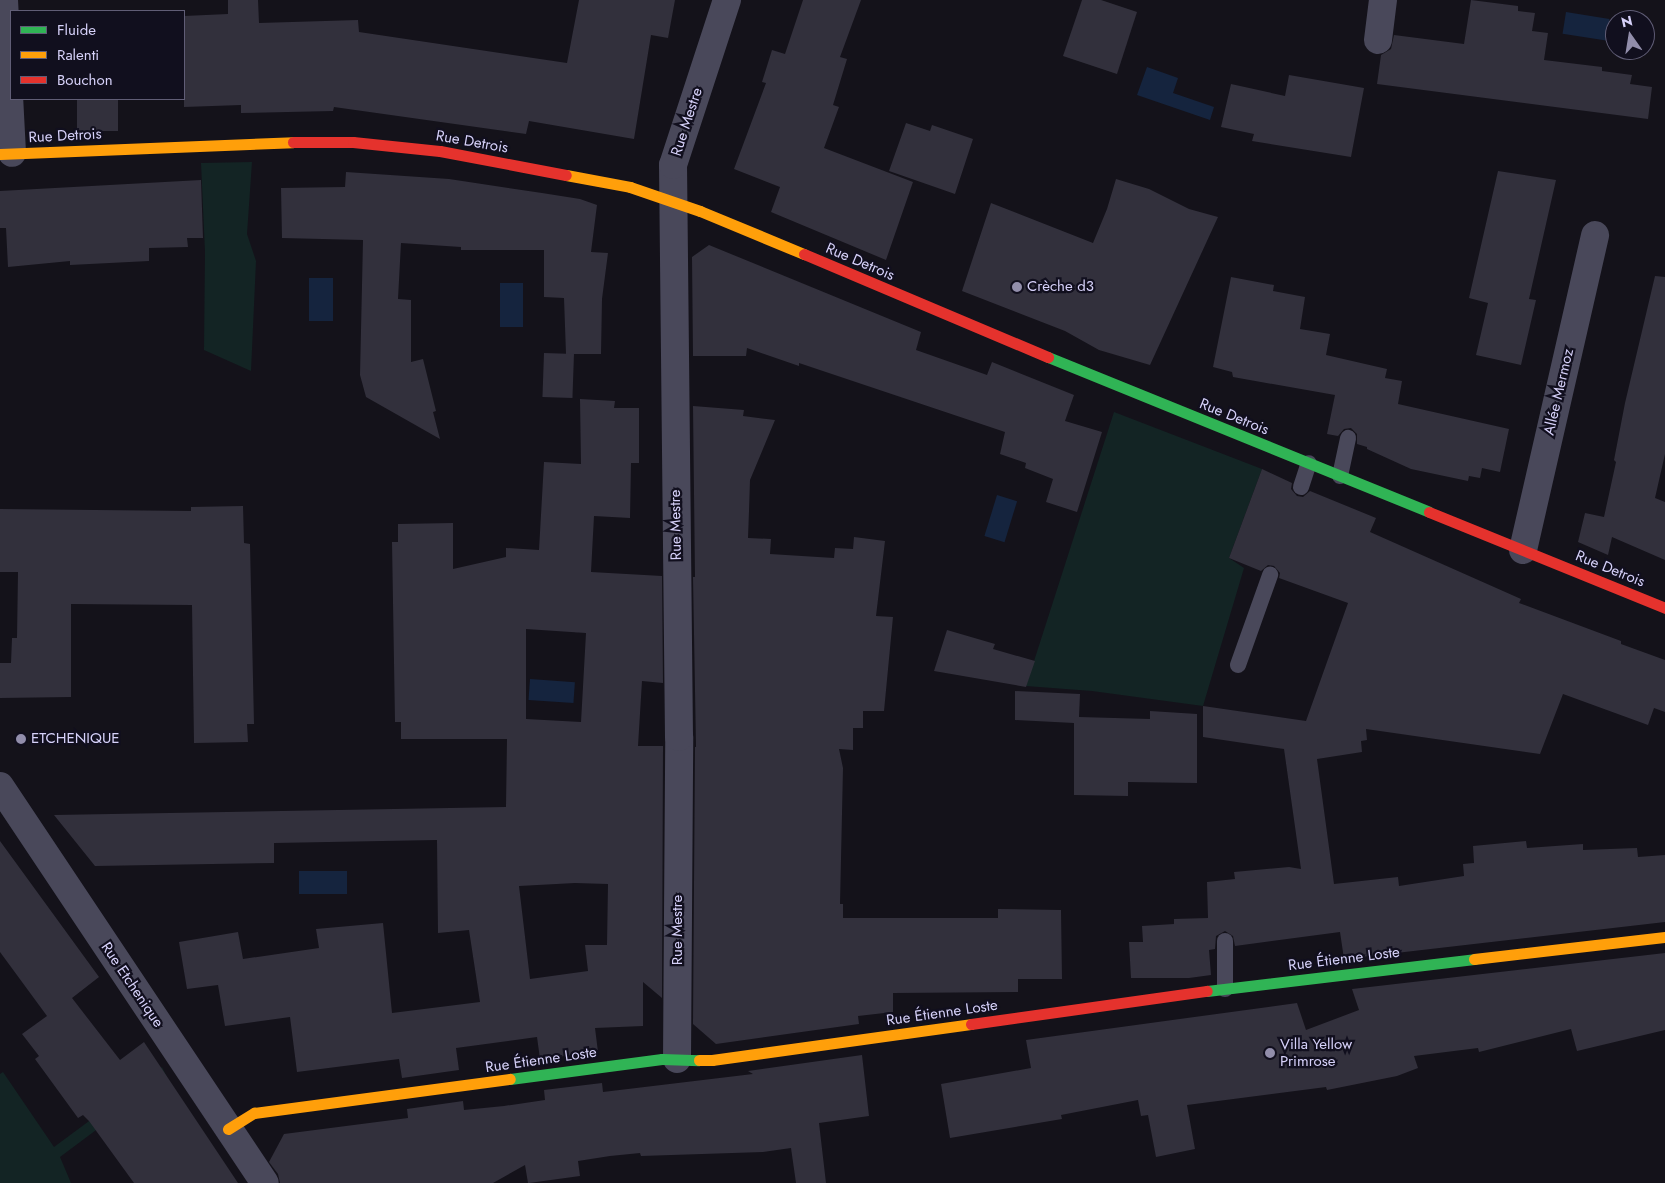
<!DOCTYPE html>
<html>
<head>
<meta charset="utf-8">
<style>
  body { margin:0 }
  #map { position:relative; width:1665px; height:1183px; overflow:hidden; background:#14121a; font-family:Jost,sans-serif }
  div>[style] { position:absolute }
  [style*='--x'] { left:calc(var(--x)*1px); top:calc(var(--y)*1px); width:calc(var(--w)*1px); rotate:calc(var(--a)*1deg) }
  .green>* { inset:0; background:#132424 }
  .water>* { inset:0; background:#15243e; transform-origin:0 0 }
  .building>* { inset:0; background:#32303c; transform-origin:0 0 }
  .lane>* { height:16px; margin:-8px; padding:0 8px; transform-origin:8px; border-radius:8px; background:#49485a }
  .street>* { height:28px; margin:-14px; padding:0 14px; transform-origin:14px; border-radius:14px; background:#49485a }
  .fast>* { height:11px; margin:-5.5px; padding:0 5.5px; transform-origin:5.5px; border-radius:5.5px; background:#30b455 }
  .slow>* { height:11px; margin:-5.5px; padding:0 5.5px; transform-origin:5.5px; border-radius:5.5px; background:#ff9f0a }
  .jam>* { height:11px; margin:-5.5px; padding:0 5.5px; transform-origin:5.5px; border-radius:5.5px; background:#e5322d }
  .dots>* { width:14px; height:14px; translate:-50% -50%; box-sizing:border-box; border:2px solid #110f1e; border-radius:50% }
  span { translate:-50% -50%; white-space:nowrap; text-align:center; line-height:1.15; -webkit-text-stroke:4.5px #110f1e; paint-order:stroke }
  .street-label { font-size:15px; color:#d6d1f9 }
  .poi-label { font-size:15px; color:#d6d1f9 }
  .left { translate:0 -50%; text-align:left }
  .legend { position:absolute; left:10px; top:10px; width:175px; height:90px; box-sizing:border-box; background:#110f1e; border:1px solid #605d76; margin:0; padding:6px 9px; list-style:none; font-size:15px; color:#d6d1f9 }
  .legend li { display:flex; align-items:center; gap:10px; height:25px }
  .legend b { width:25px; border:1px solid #605d76 }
  .north { position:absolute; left:1605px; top:10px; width:50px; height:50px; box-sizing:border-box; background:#110f1e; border:1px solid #605d76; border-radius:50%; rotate:347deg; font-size:14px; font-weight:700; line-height:20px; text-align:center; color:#d6d1f9 }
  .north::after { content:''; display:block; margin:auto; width:18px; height:22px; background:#928eab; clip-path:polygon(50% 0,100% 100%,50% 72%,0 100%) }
</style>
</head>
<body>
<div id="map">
  <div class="green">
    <i style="clip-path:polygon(252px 162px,247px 234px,256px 261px,251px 371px,204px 350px,205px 252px,201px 163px)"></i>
    <i style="clip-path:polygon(1114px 412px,1262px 469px,1229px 558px,1244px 568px,1203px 706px,1092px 691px,1026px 686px)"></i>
    <i style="clip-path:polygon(162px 1067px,167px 1077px,60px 1157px,71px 1183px,0 1183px,0 1074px,3px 1072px,54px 1147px)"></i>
  </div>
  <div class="water">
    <i style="left:1566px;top:12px;width:44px;height:22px;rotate:9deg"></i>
    <i style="clip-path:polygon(1147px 67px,1178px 78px,1173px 93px,1214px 107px,1210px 120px,1137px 95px)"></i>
    <i style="left:309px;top:278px;width:24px;height:43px"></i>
    <i style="left:500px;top:283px;width:23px;height:44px"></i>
    <i style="left:997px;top:495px;width:21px;height:43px;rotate:17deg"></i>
    <i style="left:530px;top:679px;width:45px;height:21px;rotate:4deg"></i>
    <i style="left:299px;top:871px;width:48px;height:23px"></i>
  </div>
  <div class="building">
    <i style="clip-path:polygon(228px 0,258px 0,259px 23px,358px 20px,359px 32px,567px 63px,579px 0,675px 0,668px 38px,651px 35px,634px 139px,529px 121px,526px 134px,334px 107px,333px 111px,241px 113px,241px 105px,184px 107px,184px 16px,228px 14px)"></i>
    <i style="clip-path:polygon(803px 0,861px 0,840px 57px,847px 59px,833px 105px,839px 107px,824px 148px,913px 182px,886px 260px,771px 212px,780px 187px,734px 169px,766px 83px,762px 82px,772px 50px,785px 54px)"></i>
    <i style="clip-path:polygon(1082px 0,1101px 0,1137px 12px,1117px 74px,1063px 56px)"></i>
    <i style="clip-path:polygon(1471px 0,1518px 6px,1518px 11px,1535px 13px,1532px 31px,1548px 33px,1544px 60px,1602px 67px,1602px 71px,1632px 75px,1630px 84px,1652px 87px,1648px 119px,1377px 84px,1381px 55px,1391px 49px,1394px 35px,1464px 44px)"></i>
    <i style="clip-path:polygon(1289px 75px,1364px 88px,1351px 157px,1252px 141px,1254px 134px,1221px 127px,1231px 84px,1285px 96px)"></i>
    <i style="left:77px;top:99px;width:41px;height:32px"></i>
    <i style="clip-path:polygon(906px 123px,930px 131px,932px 125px,973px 139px,955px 194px,889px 171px)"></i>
    <i style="clip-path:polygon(1498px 171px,1556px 180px,1529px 299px,1536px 300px,1521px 365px,1476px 355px,1488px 303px,1469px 298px)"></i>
    <i style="clip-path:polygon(346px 172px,449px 179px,542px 193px,580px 199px,597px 205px,591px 252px,608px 253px,602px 299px,601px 354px,566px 354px,564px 298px,544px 297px,544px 250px,461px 250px,461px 247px,401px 243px,398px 299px,411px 300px,411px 362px,423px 359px,436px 411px,433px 412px,440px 439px,366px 397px,360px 375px,363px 240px,282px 238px,281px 188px,345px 187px)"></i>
    <i style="clip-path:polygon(1116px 179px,1149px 189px,1189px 209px,1218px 217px,1150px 365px,1099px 350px,1065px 331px,962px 291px,991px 203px,1093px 243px,1107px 209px)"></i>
    <i style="clip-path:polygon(201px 180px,203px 238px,187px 238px,188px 247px,149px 248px,149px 261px,70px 265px,70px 261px,8px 267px,6px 228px,0 228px,0 191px)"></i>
    <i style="clip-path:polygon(709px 245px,921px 332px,916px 350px,987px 375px,992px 362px,1074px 395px,1065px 421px,1102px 432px,1077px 512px,1046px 502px,1053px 479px,1025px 468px,1026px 463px,1000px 454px,1005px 432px,799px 363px,799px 366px,747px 348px,746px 356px,693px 356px,692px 257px)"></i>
    <i style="clip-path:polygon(1655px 276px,1665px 277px,1665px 454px,1655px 498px,1665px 502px,1665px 560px,1612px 537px,1608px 555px,1578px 542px,1585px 513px,1604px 517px,1616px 462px,1614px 460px,1625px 403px)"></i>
    <i style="clip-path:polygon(1231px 277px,1274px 285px,1273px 291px,1305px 297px,1300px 329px,1330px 334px,1326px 355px,1387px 369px,1385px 378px,1402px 381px,1398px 404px,1509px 429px,1500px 472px,1482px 468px,1480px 478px,1469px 476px,1468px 481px,1411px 469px,1367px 449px,1367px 447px,1357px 444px,1357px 434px,1351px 428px,1344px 429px,1338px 436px,1327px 434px,1335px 395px,1233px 377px,1232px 372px,1213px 367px)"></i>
    <i style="left:544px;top:353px;width:30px;height:44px;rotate:2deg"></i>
    <i style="clip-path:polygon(evenodd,580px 399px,615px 401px,614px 408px,639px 408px,639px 463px,631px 463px,630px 518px,594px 516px,591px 572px,662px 576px,663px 683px,642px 681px,638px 746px,663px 746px,662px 998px,643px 982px,643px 1026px,595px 1028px,598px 1052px,540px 1059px,537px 1037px,456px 1048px,459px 1070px,402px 1078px,399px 1059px,297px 1072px,290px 1017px,225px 1026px,218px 985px,187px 989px,179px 942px,238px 932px,243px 959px,319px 948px,316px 929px,383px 923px,392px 1013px,480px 1002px,469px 930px,438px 933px,437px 840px,274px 843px,274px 863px,95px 866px,54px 815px,506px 807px,507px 739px,401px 739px,401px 722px,395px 722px,392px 542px,398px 542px,398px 524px,453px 523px,453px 569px,506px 557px,506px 548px,539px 550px,544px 462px,581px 464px,580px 399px,526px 629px,586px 633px,581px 722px,526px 719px,526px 629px,580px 399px,575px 883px,608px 884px,607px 945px,585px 945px,588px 971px,530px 979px,519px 886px,575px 883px)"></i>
    <i style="clip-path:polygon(693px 406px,744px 410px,743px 416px,775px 420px,750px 480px,749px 511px,748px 538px,771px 539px,770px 554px,834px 558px,835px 548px,853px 549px,854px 537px,885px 541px,876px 616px,893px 617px,884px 711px,863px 711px,863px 728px,853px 728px,853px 750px,839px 749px,843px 768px,840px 904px,843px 904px,843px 918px,998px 918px,998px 909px,1061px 910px,1062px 979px,1018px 979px,1018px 992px,893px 993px,893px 1012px,858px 1016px,859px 1024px,716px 1044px,693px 1024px,695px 747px,696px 747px,693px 577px,695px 577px)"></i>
    <i style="clip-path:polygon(1262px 469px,1292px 483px,1291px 489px,1297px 496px,1303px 497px,1310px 491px,1376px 518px,1370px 532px,1521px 599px,1519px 603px,1621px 641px,1621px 644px,1665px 660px,1665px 712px,1654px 708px,1648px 725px,1563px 694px,1540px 754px,1366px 729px,1367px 740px,1361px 741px,1362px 752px,1317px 759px,1334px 884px,1398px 877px,1399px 886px,1464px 876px,1463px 864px,1474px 863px,1473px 846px,1526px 841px,1527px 848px,1583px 844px,1583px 850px,1637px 848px,1638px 857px,1665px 855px,1665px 922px,1344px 959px,1340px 932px,1235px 946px,1233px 936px,1225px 931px,1216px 936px,1215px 949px,1209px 950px,1211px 975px,1189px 978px,1131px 978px,1129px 942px,1143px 942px,1142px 926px,1174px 924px,1174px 919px,1208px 918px,1207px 882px,1235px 879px,1234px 872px,1289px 867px,1301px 869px,1284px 749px,1203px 737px,1203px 706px,1306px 721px,1348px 603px,1279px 578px,1280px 573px,1274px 566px,1268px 565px,1261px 571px,1229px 558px)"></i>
    <i style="clip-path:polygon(243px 506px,244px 543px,250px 544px,254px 724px,247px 724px,248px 742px,194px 743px,192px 605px,71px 604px,71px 697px,0 698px,0 663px,11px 663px,12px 638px,17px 638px,18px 572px,0 572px,0 509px,191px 511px,191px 507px)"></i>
    <i style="clip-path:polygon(947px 630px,995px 644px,993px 649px,1035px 661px,1026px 687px,934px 671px)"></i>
    <i style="clip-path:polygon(1015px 691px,1080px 694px,1079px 717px,1150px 719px,1150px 711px,1197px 714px,1197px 783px,1128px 782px,1128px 796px,1074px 795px,1074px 723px,1015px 720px)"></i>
    <i style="clip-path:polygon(0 841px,99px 977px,72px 998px,120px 1060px,144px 1042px,238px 1183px,134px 1183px,89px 1121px,83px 1115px,78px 1118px,35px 1059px,39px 1056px,22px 1034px,47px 1016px,0 952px)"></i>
    <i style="clip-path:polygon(1665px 953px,1665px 1030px,1577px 1051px,1571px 1029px,1479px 1052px,1478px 1048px,1414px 1056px,1418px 1068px,1397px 1076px,1327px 1090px,1326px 1087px,1187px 1105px,1195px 1149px,1156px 1157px,1148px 1115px,1141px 1116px,1138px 1100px,1061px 1115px,1062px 1119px,950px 1138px,941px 1084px,1031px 1068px,1026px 1040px,1297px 1003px,1306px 1030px,1359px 1010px,1352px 989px)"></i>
    <i style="clip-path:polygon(862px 1055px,869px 1116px,819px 1123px,826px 1183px,796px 1183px,791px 1148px,763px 1152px,641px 1156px,640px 1153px,610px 1156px,578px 1161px,580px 1176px,529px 1183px,528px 1183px,525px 1165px,493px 1183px,280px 1183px,278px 1174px,269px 1162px,284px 1134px,408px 1118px,407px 1109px,463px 1101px,464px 1110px,504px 1106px,545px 1100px,544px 1090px,602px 1083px,603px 1092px,753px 1074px,748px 1071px)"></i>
  </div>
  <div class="lane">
    <i style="--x:1340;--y:476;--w:39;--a:-78"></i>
    <i style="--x:1301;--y:487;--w:25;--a:-72"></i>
    <i style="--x:1238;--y:665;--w:96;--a:-70.4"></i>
    <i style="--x:1225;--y:989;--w:48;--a:-90"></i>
  </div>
  <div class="street">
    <i style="--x:4;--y:0;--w:153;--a:87"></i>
    <i style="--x:1378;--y:40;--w:40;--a:-82.9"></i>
    <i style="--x:1523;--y:550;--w:323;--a:-77.1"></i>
    <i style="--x:0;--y:786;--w:477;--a:56.3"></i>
    <i style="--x:677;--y:1059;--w:322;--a:-89.6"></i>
    <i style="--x:679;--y:737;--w:572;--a:-90.6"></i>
    <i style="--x:673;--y:165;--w:174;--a:-71.9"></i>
  </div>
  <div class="fast">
    <i style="--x:1048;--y:357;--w:411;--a:22.1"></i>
    <i style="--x:1207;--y:991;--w:269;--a:-6.8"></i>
    <i style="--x:510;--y:1079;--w:153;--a:-7.5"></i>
    <i style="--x:662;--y:1059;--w:37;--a:2"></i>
  </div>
  <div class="slow">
    <i style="--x:0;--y:154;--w:293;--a:-2.3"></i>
    <i style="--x:566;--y:175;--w:65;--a:10.6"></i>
    <i style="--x:630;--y:187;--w:74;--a:18.9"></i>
    <i style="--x:700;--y:211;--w:113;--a:22.5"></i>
    <i style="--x:1474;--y:959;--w:192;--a:-6.6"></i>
    <i style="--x:699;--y:1060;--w:13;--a:0"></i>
    <i style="--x:712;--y:1060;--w:261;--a:-7.9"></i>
    <i style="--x:228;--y:1129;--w:31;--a:-32"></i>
    <i style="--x:254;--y:1113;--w:258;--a:-7.6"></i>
  </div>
  <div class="jam">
    <i style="--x:293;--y:142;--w:60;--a:0"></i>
    <i style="--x:353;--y:142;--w:87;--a:5.9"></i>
    <i style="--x:440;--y:151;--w:128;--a:10.8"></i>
    <i style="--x:804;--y:254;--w:265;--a:22.9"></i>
    <i style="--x:1429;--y:512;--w:255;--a:22.1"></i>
    <i style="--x:971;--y:1024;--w:238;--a:-8"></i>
  </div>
  <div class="dots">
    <i style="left:1017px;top:287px;background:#928eab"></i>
    <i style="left:21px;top:739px;background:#928eab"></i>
    <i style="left:1270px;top:1053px;background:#928eab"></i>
  </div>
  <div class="street-label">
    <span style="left:687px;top:122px;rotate:-72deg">Rue Mestre</span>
    <span style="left:65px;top:136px;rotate:-3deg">Rue Detrois</span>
    <span style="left:472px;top:142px;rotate:10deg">Rue Detrois</span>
    <span style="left:860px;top:262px;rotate:23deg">Rue Detrois</span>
    <span style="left:1559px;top:392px;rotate:-77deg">Allée Mermoz</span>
    <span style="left:1234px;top:417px;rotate:22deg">Rue Detrois</span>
    <span style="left:676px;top:525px;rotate:-91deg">Rue Mestre</span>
    <span style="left:1610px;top:569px;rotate:22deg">Rue Detrois</span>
    <span style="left:678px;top:930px;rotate:-90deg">Rue Mestre</span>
    <span style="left:1344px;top:959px;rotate:-7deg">Rue Étienne Loste</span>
    <span style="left:132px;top:985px;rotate:56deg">Rue Etchenique</span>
    <span style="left:942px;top:1013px;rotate:-8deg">Rue Étienne Loste</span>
    <span style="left:541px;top:1060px;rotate:-8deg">Rue Étienne Loste</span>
  </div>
  <div class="poi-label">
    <span class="left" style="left:1027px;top:287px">Crèche d3</span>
    <span class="left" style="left:31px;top:739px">ETCHENIQUE</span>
    <span class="left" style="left:1280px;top:1053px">Villa Yellow<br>Primrose</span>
  </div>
  <ul class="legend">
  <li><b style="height:6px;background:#30b455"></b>Fluide</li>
  <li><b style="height:6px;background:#ff9f0a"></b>Ralenti</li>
  <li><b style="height:6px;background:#e5322d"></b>Bouchon</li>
  </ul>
  <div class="north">N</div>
</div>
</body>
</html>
